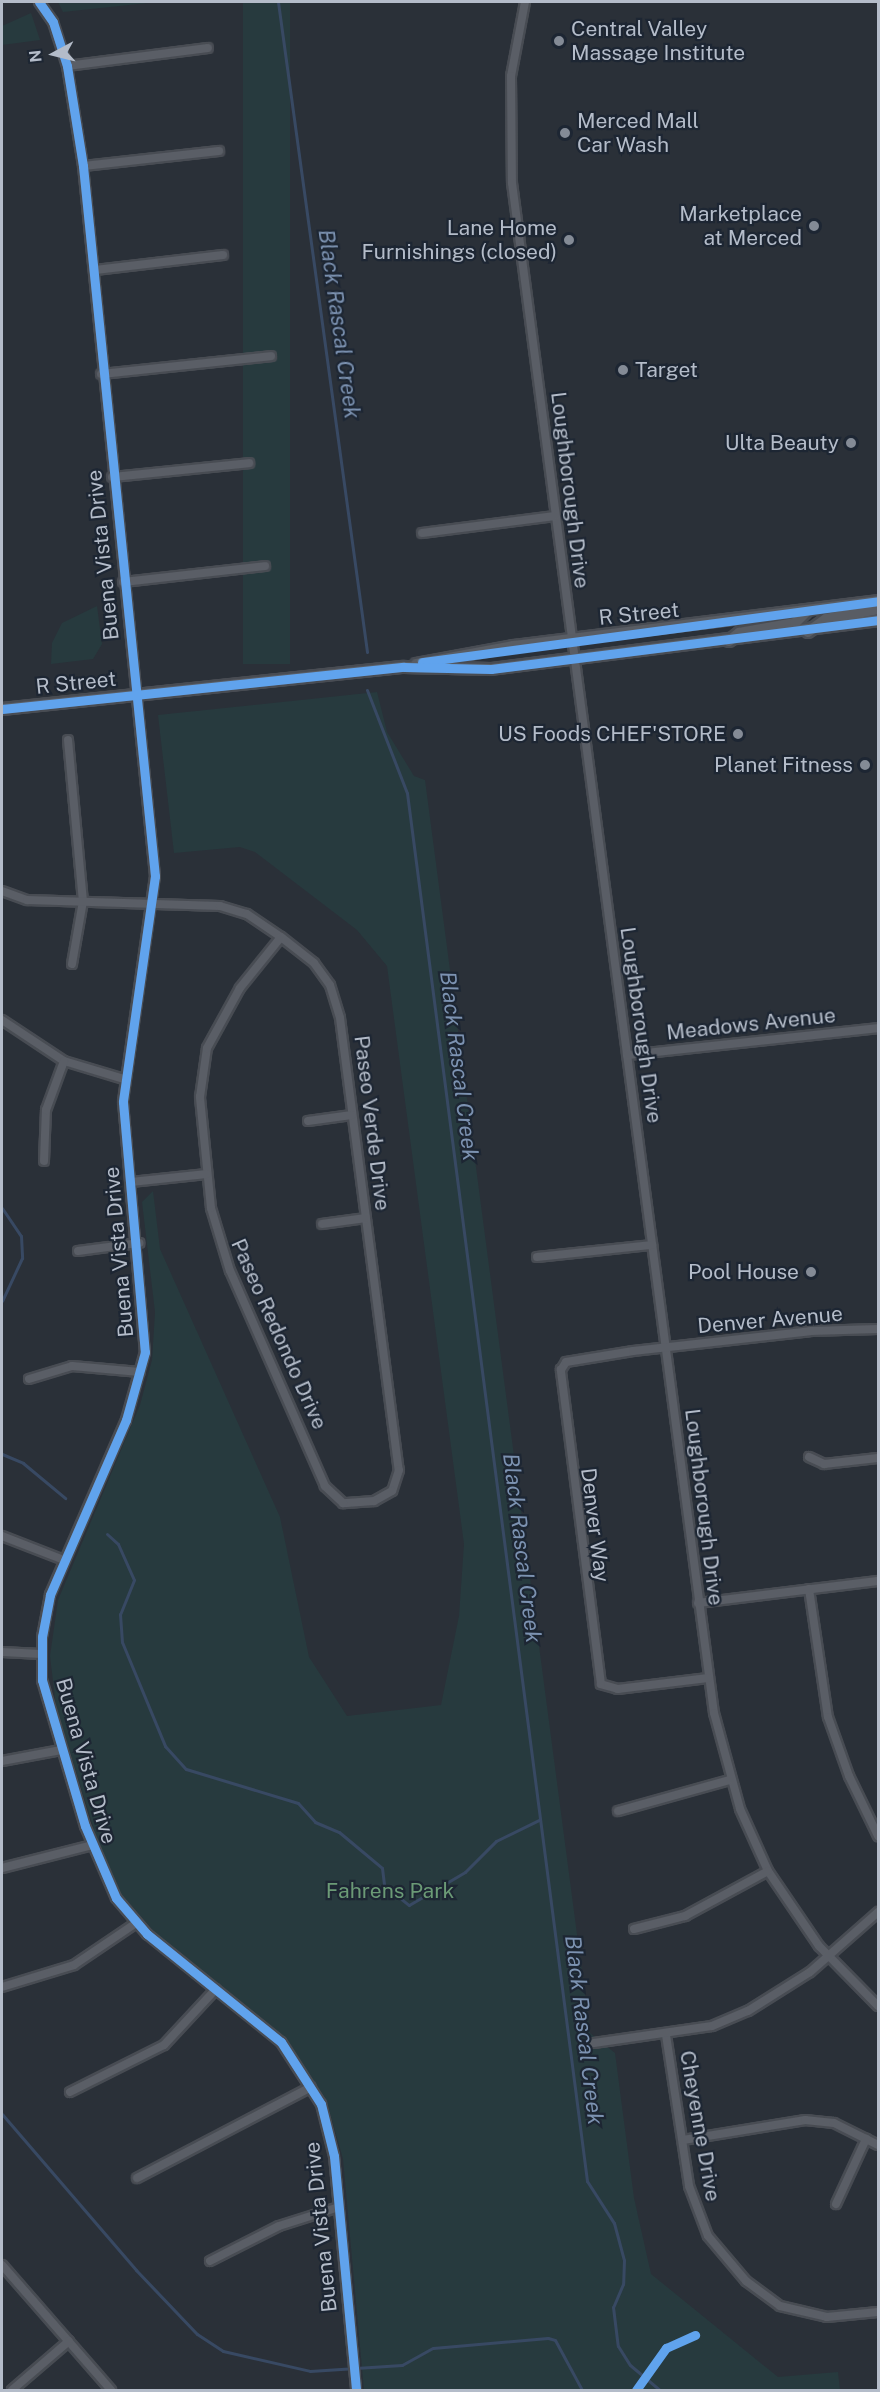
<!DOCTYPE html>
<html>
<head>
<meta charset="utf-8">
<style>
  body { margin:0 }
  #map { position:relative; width:880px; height:2392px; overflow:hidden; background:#2a3038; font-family:"Public Sans",sans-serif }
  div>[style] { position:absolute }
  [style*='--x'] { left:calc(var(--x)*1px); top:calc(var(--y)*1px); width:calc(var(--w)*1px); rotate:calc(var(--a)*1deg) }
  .green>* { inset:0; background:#273a3e; transform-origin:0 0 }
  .stream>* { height:3px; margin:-1.5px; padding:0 1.5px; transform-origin:1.5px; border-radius:1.5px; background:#384963 }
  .roads { filter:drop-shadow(2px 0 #484c53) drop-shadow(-2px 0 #484c53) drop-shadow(0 2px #484c53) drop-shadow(0 -2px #484c53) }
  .street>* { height:8px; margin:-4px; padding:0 4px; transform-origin:4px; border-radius:4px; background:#5a5e66 }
  .secondary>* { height:10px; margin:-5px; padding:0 5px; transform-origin:5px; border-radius:5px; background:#595d64 }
  .cycleway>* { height:9px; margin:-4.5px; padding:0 4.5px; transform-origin:4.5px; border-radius:4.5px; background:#60a3ed }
  .dots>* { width:16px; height:16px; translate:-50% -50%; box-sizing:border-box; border:3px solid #1d2633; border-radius:50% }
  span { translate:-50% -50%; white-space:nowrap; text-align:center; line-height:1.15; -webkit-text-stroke:4.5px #1d2633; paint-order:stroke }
  .poi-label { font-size:21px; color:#b4bcc9 }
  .left { translate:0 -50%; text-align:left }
  .right { translate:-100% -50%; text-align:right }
  .street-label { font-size:21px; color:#b4bcc9 }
  .park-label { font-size:21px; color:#6b9a76 }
  .water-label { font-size:22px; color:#7c92b1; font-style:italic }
  .frame { position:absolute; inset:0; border:3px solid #b4bcc9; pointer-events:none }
  .north { position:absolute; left:24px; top:24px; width:60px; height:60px; -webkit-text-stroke:4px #1d2633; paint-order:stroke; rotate:263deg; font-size:16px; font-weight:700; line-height:24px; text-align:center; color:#b4bcc9 }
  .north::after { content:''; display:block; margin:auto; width:21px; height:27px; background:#b4bcc9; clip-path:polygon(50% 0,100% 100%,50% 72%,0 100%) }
</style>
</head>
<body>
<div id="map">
  <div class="green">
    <i style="clip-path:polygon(58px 2px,157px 2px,63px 12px)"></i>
    <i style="left:243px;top:2px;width:47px;height:662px"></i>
    <i style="clip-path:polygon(31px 13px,40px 40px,2px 45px,2px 26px)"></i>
    <i style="clip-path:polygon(97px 606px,102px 644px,93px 659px,51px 664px,52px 643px,62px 623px)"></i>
    <i style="clip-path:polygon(377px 692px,387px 732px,414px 776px,425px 780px,590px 2033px,615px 2053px,634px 2198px,651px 2274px,778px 2377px,838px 2372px,840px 2390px,364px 2390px,343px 2159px,326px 2099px,283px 2036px,160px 1938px,121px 1894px,100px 1849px,56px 1707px,50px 1656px,58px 1600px,140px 1405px,152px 1360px,155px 1312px,142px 1202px,153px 1191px,160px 1249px,280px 1517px,309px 1657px,347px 1716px,441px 1705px,459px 1616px,464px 1544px,387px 966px,357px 930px,255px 852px,240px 847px,174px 853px,158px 715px)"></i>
  </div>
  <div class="stream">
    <i style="--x:278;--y:2;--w:656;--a:82.2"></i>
    <i style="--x:367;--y:690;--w:110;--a:68.8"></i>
    <i style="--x:407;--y:793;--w:1400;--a:82.61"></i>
    <i style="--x:587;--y:2181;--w:50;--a:57.3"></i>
    <i style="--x:614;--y:2223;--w:38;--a:75"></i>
    <i style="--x:624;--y:2260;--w:24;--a:92"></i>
    <i style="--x:623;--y:2284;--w:25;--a:113"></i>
    <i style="--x:613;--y:2307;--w:39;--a:83"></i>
    <i style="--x:618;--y:2346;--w:22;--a:58"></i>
    <i style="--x:630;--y:2365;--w:39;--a:40"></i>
    <i style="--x:2;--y:1208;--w:34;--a:56"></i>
    <i style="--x:21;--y:1236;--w:22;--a:87"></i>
    <i style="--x:22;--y:1258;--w:47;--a:114.9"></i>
    <i style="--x:2;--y:1454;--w:23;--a:23"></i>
    <i style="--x:23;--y:1463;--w:55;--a:39.8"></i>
    <i style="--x:107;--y:1534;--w:15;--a:42"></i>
    <i style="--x:118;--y:1544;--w:39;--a:66"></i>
    <i style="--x:134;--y:1580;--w:37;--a:112"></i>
    <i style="--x:120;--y:1614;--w:28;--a:86"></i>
    <i style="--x:122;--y:1642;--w:113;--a:67.5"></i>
    <i style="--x:165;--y:1746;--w:31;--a:48"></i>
    <i style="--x:186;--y:1769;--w:117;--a:16.9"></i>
    <i style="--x:298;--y:1803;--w:25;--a:48"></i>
    <i style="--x:315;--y:1822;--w:26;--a:23"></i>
    <i style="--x:339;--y:1832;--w:56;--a:39.9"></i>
    <i style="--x:382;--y:1868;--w:17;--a:83"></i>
    <i style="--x:384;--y:1885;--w:32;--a:39"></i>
    <i style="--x:409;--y:1905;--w:65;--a:-30.5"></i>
    <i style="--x:465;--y:1872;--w:44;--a:-45"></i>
    <i style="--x:496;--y:1841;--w:48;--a:-26"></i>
    <i style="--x:2;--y:2114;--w:206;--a:49.3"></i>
    <i style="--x:136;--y:2270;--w:88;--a:46.4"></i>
    <i style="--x:197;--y:2334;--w:31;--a:33"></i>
    <i style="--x:223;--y:2351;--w:89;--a:12.9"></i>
    <i style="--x:310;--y:2371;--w:92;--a:-3.7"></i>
    <i style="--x:402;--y:2365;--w:35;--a:-29"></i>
    <i style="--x:433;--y:2348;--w:115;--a:-5"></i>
    <i style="--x:548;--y:2338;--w:7;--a:16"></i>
    <i style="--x:555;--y:2340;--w:57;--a:61.6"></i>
  </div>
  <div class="roads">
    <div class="street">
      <i style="--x:39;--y:2;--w:24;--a:55"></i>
      <i style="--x:53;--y:22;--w:46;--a:72.3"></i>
      <i style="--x:67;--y:66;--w:101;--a:80.9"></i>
      <i style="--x:83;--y:166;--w:714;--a:84.21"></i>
      <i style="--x:155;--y:876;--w:228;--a:98.1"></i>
      <i style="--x:123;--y:1102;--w:251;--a:85"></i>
      <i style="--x:145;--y:1352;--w:71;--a:105.6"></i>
      <i style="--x:126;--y:1420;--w:191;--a:113.5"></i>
      <i style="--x:50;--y:1595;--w:43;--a:100.8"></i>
      <i style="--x:42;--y:1637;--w:43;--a:90"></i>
      <i style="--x:42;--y:1680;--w:152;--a:73.6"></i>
      <i style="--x:85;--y:1826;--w:78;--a:66.7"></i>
      <i style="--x:116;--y:1898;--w:48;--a:49.3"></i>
      <i style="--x:147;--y:1934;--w:172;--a:38.9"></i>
      <i style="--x:281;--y:2042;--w:74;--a:57.2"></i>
      <i style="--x:321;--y:2104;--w:54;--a:76"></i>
      <i style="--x:334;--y:2156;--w:235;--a:84.6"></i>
      <i style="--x:525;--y:2;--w:75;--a:100.7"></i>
      <i style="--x:511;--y:76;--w:107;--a:89.5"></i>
      <i style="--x:512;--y:183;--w:1543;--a:82.48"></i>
      <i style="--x:714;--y:1713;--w:99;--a:74.8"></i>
      <i style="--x:740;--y:1809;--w:68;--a:65.7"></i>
      <i style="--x:768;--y:1871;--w:91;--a:55.8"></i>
      <i style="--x:819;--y:1946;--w:84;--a:45.5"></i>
      <i style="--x:67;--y:66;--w:142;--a:-7.3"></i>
      <i style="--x:83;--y:166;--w:137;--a:-6.3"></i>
      <i style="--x:95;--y:270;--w:129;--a:-6.7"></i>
      <i style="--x:101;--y:374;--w:171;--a:-6"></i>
      <i style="--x:112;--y:477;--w:138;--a:-5.8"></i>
      <i style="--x:422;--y:533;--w:134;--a:-7.3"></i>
      <i style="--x:123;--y:582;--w:143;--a:-6.4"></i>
      <i style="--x:68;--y:740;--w:162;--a:84.7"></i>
      <i style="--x:83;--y:901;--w:64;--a:99.9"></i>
      <i style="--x:2;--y:891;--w:27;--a:20"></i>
      <i style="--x:27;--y:900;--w:193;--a:1.8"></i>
      <i style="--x:220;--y:906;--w:28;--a:17"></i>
      <i style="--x:247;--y:914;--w:41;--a:34.1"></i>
      <i style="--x:281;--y:937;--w:42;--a:38.2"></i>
      <i style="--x:314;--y:963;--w:27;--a:54"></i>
      <i style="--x:330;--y:985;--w:34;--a:73"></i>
      <i style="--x:340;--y:1018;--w:456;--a:82.6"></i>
      <i style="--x:399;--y:1470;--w:22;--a:108"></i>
      <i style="--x:392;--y:1491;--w:21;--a:151"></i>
      <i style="--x:374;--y:1501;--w:31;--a:176"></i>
      <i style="--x:343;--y:1503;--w:25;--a:-137"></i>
      <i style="--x:325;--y:1486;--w:235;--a:-113.8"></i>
      <i style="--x:230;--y:1271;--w:66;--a:-106.8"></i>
      <i style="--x:211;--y:1208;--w:112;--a:-95.7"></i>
      <i style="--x:200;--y:1097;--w:49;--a:-81.9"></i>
      <i style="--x:207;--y:1048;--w:68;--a:-61.2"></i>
      <i style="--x:240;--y:988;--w:65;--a:-51.2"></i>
      <i style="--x:2;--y:1020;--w:74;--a:33.5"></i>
      <i style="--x:64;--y:1061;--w:63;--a:16.7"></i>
      <i style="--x:627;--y:1055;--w:252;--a:-6.1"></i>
      <i style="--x:308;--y:1121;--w:44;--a:-7.8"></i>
      <i style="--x:44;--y:1161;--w:51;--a:-87.8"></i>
      <i style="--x:46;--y:1110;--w:52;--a:-69.8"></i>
      <i style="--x:131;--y:1182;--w:76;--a:-6"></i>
      <i style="--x:322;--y:1224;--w:44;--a:-7.8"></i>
      <i style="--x:78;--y:1251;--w:62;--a:-7.5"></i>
      <i style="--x:537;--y:1257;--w:116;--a:-6"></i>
      <i style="--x:29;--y:1379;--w:45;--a:-16.8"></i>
      <i style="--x:72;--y:1366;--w:68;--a:5"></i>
      <i style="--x:809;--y:1457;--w:17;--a:25"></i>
      <i style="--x:824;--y:1464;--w:54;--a:-6.3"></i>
      <i style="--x:2;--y:1536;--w:66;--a:21.2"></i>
      <i style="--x:809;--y:1589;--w:129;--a:81.6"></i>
      <i style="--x:828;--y:1717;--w:63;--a:70.4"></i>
      <i style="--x:849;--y:1776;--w:67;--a:64.2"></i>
      <i style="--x:698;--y:1603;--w:181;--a:-7"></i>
      <i style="--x:2;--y:1652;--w:39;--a:3"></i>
      <i style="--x:708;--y:1678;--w:91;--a:173"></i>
      <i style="--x:618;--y:1689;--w:18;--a:-164"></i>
      <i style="--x:601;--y:1684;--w:317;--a:-97.3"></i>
      <i style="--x:561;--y:1370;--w:9;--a:-58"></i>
      <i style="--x:566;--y:1362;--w:68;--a:-9.3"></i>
      <i style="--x:633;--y:1351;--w:178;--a:-6.4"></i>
      <i style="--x:810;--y:1331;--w:68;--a:-1.7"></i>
      <i style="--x:2;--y:1761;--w:60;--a:-10.6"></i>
      <i style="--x:618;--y:1811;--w:116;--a:-15.5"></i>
      <i style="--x:2;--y:1868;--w:93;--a:-14.3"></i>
      <i style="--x:634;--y:1929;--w:53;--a:-14.3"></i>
      <i style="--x:685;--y:1916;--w:94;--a:-28.5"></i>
      <i style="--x:2;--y:1987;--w:75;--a:-17"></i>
      <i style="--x:74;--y:1965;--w:75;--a:-34.1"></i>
      <i style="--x:666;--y:2035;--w:153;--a:81.3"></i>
      <i style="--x:689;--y:2186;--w:53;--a:69.2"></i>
      <i style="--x:708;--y:2236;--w:59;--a:49.8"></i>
      <i style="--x:746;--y:2281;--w:42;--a:36.3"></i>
      <i style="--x:780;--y:2306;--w:48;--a:13.2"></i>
      <i style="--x:827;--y:2317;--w:51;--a:-5.6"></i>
      <i style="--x:594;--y:2043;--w:119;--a:-8.2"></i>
      <i style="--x:712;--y:2026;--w:39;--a:-23"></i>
      <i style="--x:748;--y:2011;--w:73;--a:-32.2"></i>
      <i style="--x:810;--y:1972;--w:91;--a:-41.4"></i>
      <i style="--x:70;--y:2092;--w:105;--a:-26.6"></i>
      <i style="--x:164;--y:2045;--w:76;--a:-47.1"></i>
      <i style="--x:683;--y:2140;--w:124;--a:-9.3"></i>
      <i style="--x:805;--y:2120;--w:29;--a:6"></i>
      <i style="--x:834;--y:2123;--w:49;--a:26.6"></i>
      <i style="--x:137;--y:2178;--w:196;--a:-27.6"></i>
      <i style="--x:836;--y:2204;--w:72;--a:-65.2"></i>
      <i style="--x:210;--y:2261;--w:77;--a:-26.9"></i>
      <i style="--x:279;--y:2226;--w:63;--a:-17.6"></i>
      <i style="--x:2;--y:2265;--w:166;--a:48.9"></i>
      <i style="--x:12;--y:2390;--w:75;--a:-40.7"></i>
    </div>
    <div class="secondary">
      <i style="--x:808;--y:632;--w:22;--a:-36"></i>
      <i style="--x:826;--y:619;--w:53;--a:-10.9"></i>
      <i style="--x:729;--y:641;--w:13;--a:-39"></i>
      <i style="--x:739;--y:633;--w:57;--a:-10.1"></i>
      <i style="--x:795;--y:623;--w:16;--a:-45"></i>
      <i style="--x:416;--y:664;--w:99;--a:-10.5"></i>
      <i style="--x:513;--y:646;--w:368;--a:-7"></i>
      <i style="--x:2;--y:709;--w:404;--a:-6"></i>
      <i style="--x:404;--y:667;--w:87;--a:1.3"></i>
      <i style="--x:491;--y:669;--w:390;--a:-7.2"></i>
    </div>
  </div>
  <div class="cycleway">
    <i style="--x:39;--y:2;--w:24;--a:55"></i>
    <i style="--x:53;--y:22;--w:46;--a:72.3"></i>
    <i style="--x:67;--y:66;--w:101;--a:80.9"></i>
    <i style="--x:83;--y:166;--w:714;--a:84.21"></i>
    <i style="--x:155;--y:876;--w:228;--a:98.1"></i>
    <i style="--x:123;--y:1102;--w:251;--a:85"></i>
    <i style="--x:145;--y:1352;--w:71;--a:105.6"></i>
    <i style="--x:126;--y:1420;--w:191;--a:113.5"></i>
    <i style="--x:50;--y:1595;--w:43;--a:100.8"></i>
    <i style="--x:42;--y:1637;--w:43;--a:90"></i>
    <i style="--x:42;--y:1680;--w:152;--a:73.6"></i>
    <i style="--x:85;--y:1826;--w:78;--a:66.7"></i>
    <i style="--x:116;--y:1898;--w:48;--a:49.3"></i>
    <i style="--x:147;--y:1934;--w:172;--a:38.9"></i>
    <i style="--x:281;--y:2042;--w:74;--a:57.2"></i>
    <i style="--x:321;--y:2104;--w:54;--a:76"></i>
    <i style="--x:334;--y:2156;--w:235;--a:84.6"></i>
    <i style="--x:422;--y:662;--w:460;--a:-7.6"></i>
    <i style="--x:2;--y:709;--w:404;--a:-6"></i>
    <i style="--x:404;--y:667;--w:87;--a:1.3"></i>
    <i style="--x:491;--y:669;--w:390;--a:-7.2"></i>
    <i style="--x:636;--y:2390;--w:52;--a:-54.5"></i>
    <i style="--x:666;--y:2348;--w:32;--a:-24"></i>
  </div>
  <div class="dots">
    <i style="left:559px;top:41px;background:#848b96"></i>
    <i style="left:565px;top:133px;background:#848b96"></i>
    <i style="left:814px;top:226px;background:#848b96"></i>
    <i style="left:569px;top:240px;background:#848b96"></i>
    <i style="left:623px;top:370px;background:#848b96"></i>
    <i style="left:851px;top:443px;background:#848b96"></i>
    <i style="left:738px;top:734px;background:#848b96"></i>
    <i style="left:865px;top:765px;background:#848b96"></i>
    <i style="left:811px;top:1272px;background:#848b96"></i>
  </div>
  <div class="poi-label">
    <span class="left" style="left:571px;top:41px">Central Valley<br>Massage Institute</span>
    <span class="left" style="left:577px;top:133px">Merced Mall<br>Car Wash</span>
    <span class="right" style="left:802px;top:226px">Marketplace<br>at Merced</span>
    <span class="right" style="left:557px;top:240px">Lane Home<br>Furnishings (closed)</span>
    <span class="left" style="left:635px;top:370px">Target</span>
    <span class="right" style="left:839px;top:443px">Ulta Beauty</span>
    <span class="right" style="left:726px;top:734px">US Foods CHEF'STORE</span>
    <span class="right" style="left:853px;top:765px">Planet Fitness</span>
    <span class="right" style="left:799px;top:1272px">Pool House</span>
  </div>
  <div class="street-label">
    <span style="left:570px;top:490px;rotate:83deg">Loughborough Drive</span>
    <span style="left:103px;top:555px;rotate:-96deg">Buena Vista Drive</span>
    <span style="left:639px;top:614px;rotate:-6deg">R Street</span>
    <span style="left:76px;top:683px;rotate:-6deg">R Street</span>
    <span style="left:751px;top:1024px;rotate:-6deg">Meadows Avenue</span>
    <span style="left:641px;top:1025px;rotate:82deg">Loughborough Drive</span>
    <span style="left:372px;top:1123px;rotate:83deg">Paseo Verde Drive</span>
    <span style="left:119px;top:1252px;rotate:-95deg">Buena Vista Drive</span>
    <span style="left:770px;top:1320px;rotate:-5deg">Denver Avenue</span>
    <span style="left:279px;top:1334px;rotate:66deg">Paseo Redondo Drive</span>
    <span style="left:704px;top:1507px;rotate:83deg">Loughborough Drive</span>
    <span style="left:595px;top:1525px;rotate:83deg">Denver Way</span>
    <span style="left:86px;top:1761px;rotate:74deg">Buena Vista Drive</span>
    <span style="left:700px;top:2126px;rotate:80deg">Cheyenne Drive</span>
    <span style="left:321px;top:2227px;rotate:-96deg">Buena Vista Drive</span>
  </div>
  <div class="park-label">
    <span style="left:390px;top:1891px">Fahrens Park</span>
  </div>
  <div class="water-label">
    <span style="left:339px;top:324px;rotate:82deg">Black Rascal Creek</span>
    <span style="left:459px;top:1066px;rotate:83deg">Black Rascal Creek</span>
    <span style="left:522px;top:1548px;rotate:83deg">Black Rascal Creek</span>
    <span style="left:584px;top:2030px;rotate:83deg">Black Rascal Creek</span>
  </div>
  <div class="frame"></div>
  <div class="north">N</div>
</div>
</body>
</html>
